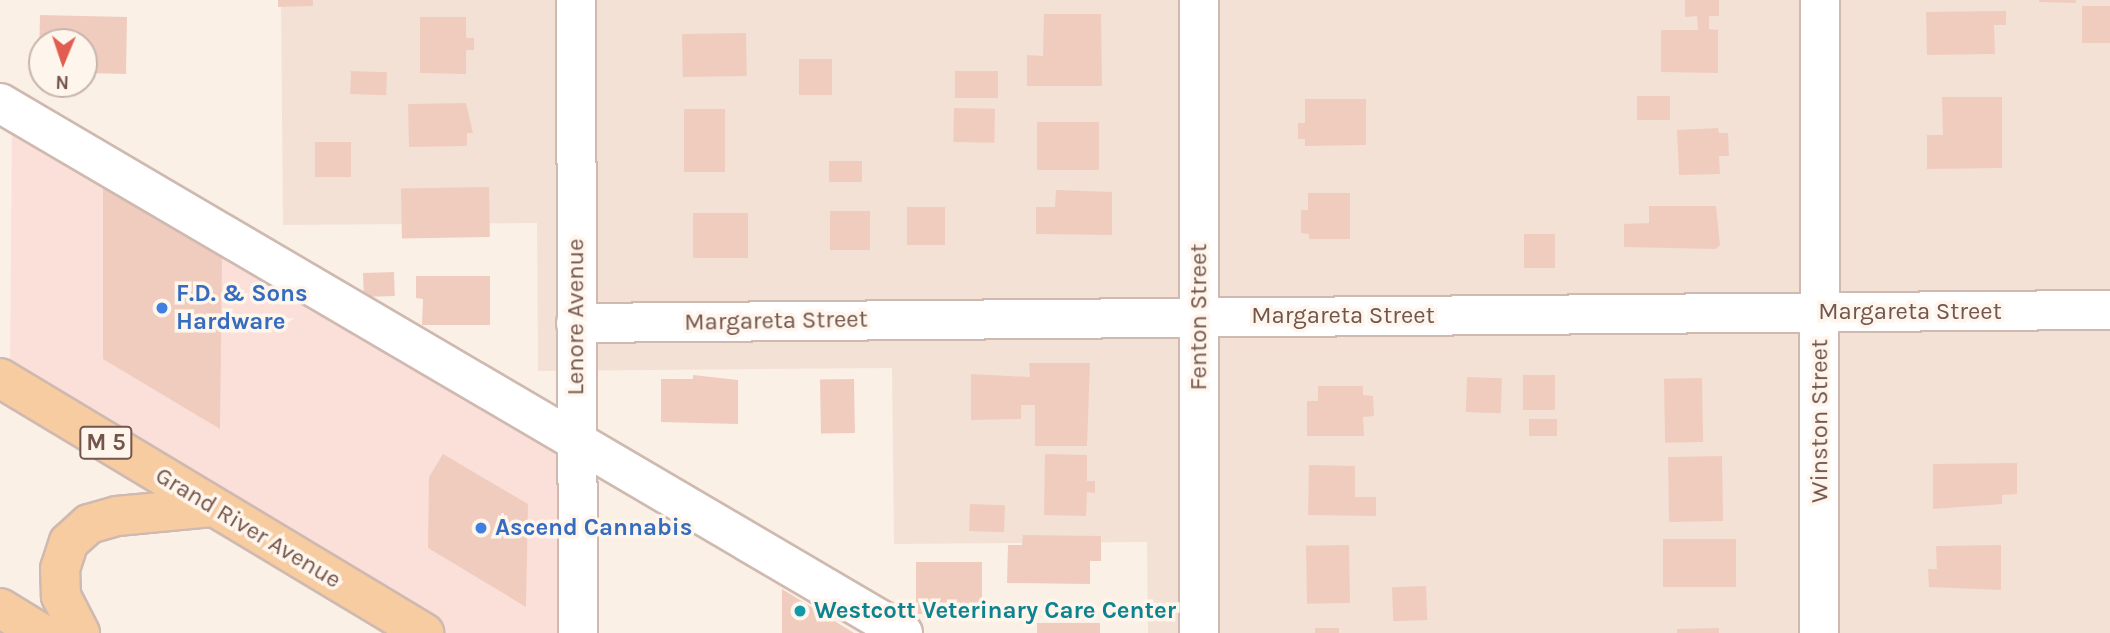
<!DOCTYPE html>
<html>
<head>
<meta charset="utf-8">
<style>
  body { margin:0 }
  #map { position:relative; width:2110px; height:633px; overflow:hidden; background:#fbf0e6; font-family:Karla,sans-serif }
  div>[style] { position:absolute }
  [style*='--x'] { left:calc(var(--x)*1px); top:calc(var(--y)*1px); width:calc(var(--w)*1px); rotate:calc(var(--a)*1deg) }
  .residential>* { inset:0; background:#f3e1d5 }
  .commercial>* { inset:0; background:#fbe0da }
  .building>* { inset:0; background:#f0ccbf; transform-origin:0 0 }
  .roads { filter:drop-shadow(2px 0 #cfb9b0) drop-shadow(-2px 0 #cfb9b0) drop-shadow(0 2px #cfb9b0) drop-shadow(0 -2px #cfb9b0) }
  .minor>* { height:38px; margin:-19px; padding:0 19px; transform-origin:19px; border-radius:19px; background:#fff }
  .major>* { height:38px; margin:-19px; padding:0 19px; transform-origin:19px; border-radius:19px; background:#f7cca1 }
  .dots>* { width:19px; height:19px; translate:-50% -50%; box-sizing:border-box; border:4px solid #fef5ec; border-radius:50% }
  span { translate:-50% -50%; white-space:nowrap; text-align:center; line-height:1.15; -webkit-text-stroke:7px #fef5ec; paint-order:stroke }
  .shield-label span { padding:2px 5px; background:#fef5ec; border:2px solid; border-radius:5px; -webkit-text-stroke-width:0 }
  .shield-label { font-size:23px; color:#74554c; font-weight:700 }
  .shop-label { font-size:24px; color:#366cbe; font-weight:700 }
  .left { translate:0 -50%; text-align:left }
  .street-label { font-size:24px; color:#74554c }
  .culture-label { font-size:24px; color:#0d838f; font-weight:700 }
  .north { position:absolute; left:28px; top:28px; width:70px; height:70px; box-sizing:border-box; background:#fef5ec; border:2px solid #c7b5ac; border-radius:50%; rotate:182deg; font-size:19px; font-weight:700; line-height:28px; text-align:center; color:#74554c }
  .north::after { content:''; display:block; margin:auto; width:24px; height:32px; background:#e15d50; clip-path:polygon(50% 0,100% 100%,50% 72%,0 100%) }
</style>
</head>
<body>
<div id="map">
  <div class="residential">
    <i style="clip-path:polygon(281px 0,2110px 0,2110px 633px,1148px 633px,1147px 542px,894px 544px,892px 368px,538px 371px,537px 223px,283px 225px)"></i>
  </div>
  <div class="commercial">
    <i style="clip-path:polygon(12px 118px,568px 446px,572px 633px,432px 633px,10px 371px)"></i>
  </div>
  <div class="building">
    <i style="clip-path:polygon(278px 0,313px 0,313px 6px,278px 7px)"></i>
    <i style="clip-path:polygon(1685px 0,1719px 0,1719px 16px,1709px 16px,1709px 29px,1718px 30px,1718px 73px,1661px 72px,1661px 30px,1698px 30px,1697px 16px,1685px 17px)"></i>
    <i style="clip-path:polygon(2039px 0,2076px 0,2076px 3px,2039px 2px)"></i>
    <i style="left:2110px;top:6px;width:37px;height:28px;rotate:90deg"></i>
    <i style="clip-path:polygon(2006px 11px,2006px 25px,1994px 25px,1995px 54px,1927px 55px,1926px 12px)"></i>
    <i style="clip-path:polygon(1044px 14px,1101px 14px,1102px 86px,1027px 86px,1027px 55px,1043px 56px)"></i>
    <i style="clip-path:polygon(40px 15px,127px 17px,126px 74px,84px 73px,84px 42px,42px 42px,39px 56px)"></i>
    <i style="clip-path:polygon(420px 17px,466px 17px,466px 38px,474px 38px,474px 50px,466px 50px,466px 74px,420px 73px)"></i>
    <i style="left:746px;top:33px;width:43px;height:64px;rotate:89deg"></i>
    <i style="left:799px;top:59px;width:33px;height:36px"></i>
    <i style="left:351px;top:71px;width:36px;height:23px;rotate:2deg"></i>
    <i style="left:955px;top:71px;width:43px;height:27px"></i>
    <i style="left:1637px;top:96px;width:33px;height:24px"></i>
    <i style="clip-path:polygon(1942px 97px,2002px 97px,2002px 168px,1927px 169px,1927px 135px,1943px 135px)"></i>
    <i style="clip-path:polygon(1305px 99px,1366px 99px,1366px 145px,1305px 146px,1305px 139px,1298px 139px,1298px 123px,1305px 123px)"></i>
    <i style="clip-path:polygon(466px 103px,473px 133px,467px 133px,467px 146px,409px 147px,408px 104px)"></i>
    <i style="left:954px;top:108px;width:41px;height:34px;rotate:1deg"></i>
    <i style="left:684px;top:109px;width:41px;height:63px"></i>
    <i style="left:1099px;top:122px;width:48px;height:62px;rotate:90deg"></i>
    <i style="clip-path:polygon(1718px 128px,1719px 133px,1728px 133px,1729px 156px,1719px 156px,1720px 174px,1679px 175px,1677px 130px)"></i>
    <i style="left:315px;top:142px;width:36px;height:35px"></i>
    <i style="left:829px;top:161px;width:33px;height:21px"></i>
    <i style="left:489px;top:187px;width:50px;height:88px;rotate:89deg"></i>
    <i style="clip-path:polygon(103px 188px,222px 257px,220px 429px,103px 359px)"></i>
    <i style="clip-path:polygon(1056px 190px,1112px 192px,1112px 235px,1036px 234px,1036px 207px,1055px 207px)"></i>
    <i style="clip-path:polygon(1308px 193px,1350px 193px,1350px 239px,1309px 239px,1309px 234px,1301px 233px,1301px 210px,1308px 210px)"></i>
    <i style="clip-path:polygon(1649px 206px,1716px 206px,1720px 245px,1716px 249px,1624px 247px,1624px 224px,1649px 223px)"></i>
    <i style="left:907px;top:207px;width:38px;height:38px"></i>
    <i style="left:830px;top:211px;width:40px;height:39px"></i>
    <i style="left:693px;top:213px;width:55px;height:45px"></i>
    <i style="left:1524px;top:234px;width:31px;height:34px"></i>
    <i style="left:394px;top:272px;width:24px;height:31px;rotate:88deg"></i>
    <i style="clip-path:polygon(416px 276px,490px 276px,490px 325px,422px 325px,423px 299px,416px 298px)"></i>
    <i style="clip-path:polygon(1029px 363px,1090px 363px,1087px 446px,1035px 446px,1035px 405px,1021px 405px,1021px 419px,971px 420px,971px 374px,1030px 377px)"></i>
    <i style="clip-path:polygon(693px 375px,738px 380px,738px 424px,661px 422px,661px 379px,693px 379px)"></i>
    <i style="left:1523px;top:375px;width:32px;height:35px"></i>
    <i style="left:1467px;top:377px;width:35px;height:35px;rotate:2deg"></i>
    <i style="left:1702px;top:378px;width:64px;height:38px;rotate:89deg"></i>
    <i style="left:854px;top:379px;width:54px;height:34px;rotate:89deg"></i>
    <i style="clip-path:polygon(1318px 386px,1363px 386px,1363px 395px,1373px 396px,1374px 416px,1363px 417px,1364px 436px,1307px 436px,1307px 401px,1318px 401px)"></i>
    <i style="left:1529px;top:419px;width:28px;height:17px"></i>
    <i style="clip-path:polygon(443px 454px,528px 504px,526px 607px,428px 548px,429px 477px)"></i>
    <i style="clip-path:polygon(1045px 454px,1087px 455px,1087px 481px,1095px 481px,1095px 493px,1087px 492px,1086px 516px,1044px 515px)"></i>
    <i style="left:1722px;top:456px;width:65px;height:54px;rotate:89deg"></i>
    <i style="clip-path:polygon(2017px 463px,2017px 494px,2002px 495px,2002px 504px,1933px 509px,1933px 464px)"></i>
    <i style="clip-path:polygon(1309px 465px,1355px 466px,1355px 497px,1376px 497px,1376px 516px,1308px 515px)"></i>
    <i style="left:970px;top:504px;width:35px;height:27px;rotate:2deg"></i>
    <i style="clip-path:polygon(1023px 535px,1101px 536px,1101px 561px,1090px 561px,1090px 584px,1007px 583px,1008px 545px,1022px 545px)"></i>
    <i style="left:1663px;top:539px;width:73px;height:48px"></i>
    <i style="left:1349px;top:545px;width:58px;height:43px;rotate:89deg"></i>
    <i style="clip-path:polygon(2001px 545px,2001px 590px,1929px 587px,1928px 569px,1937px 569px,1936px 546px)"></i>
    <i style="left:982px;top:562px;width:52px;height:66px;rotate:90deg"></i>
    <i style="left:1426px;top:586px;width:34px;height:34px;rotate:88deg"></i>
    <i style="clip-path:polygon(782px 589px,854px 633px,782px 633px)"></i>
    <i style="left:1037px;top:623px;width:63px;height:10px"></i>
    <i style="left:1315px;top:628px;width:24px;height:5px"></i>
    <i style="clip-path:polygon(1719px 628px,1719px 633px,1677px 633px,1677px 629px)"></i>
  </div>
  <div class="roads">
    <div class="minor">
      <i style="--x:576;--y:0;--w:633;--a:89.82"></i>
      <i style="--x:0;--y:103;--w:1047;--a:30.41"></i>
      <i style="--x:576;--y:323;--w:1534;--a:-0.49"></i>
      <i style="--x:1199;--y:633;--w:633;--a:-90"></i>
      <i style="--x:1819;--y:633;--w:633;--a:-89.91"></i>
    </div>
    <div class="major">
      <i style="--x:0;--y:378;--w:495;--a:31"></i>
      <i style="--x:0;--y:608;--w:48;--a:31.4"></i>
      <i style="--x:80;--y:633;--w:42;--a:-117.2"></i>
      <i style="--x:61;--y:596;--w:27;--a:-92"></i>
      <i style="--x:60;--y:569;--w:28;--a:-72"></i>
      <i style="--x:69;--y:542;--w:27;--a:-42"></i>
      <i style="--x:89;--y:524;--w:29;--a:-16"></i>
      <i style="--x:117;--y:516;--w:95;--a:-5.4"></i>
    </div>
  </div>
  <div class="dots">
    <i style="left:162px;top:308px;background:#3f7fe0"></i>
    <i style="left:481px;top:528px;background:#3f7fe0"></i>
    <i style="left:800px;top:611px;background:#0f9aa8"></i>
  </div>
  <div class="shield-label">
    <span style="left:106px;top:443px">M 5</span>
  </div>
  <div class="shop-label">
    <span class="left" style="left:176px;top:308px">F.D. &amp; Sons<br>Hardware</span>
    <span class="left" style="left:495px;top:528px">Ascend Cannabis</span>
  </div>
  <div class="street-label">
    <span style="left:1910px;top:312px">Margareta Street</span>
    <span style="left:1343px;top:316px">Margareta Street</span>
    <span style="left:576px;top:317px;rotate:-90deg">Lenore Avenue</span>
    <span style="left:1199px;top:317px;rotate:-90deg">Fenton Street</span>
    <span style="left:776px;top:321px;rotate:-1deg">Margareta Street</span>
    <span style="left:1820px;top:421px;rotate:-90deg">Winston Street</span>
    <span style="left:248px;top:528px;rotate:31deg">Grand River Avenue</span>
  </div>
  <div class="culture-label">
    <span class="left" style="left:814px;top:611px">Westcott Veterinary Care Center</span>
  </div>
  <div class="north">N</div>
</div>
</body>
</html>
